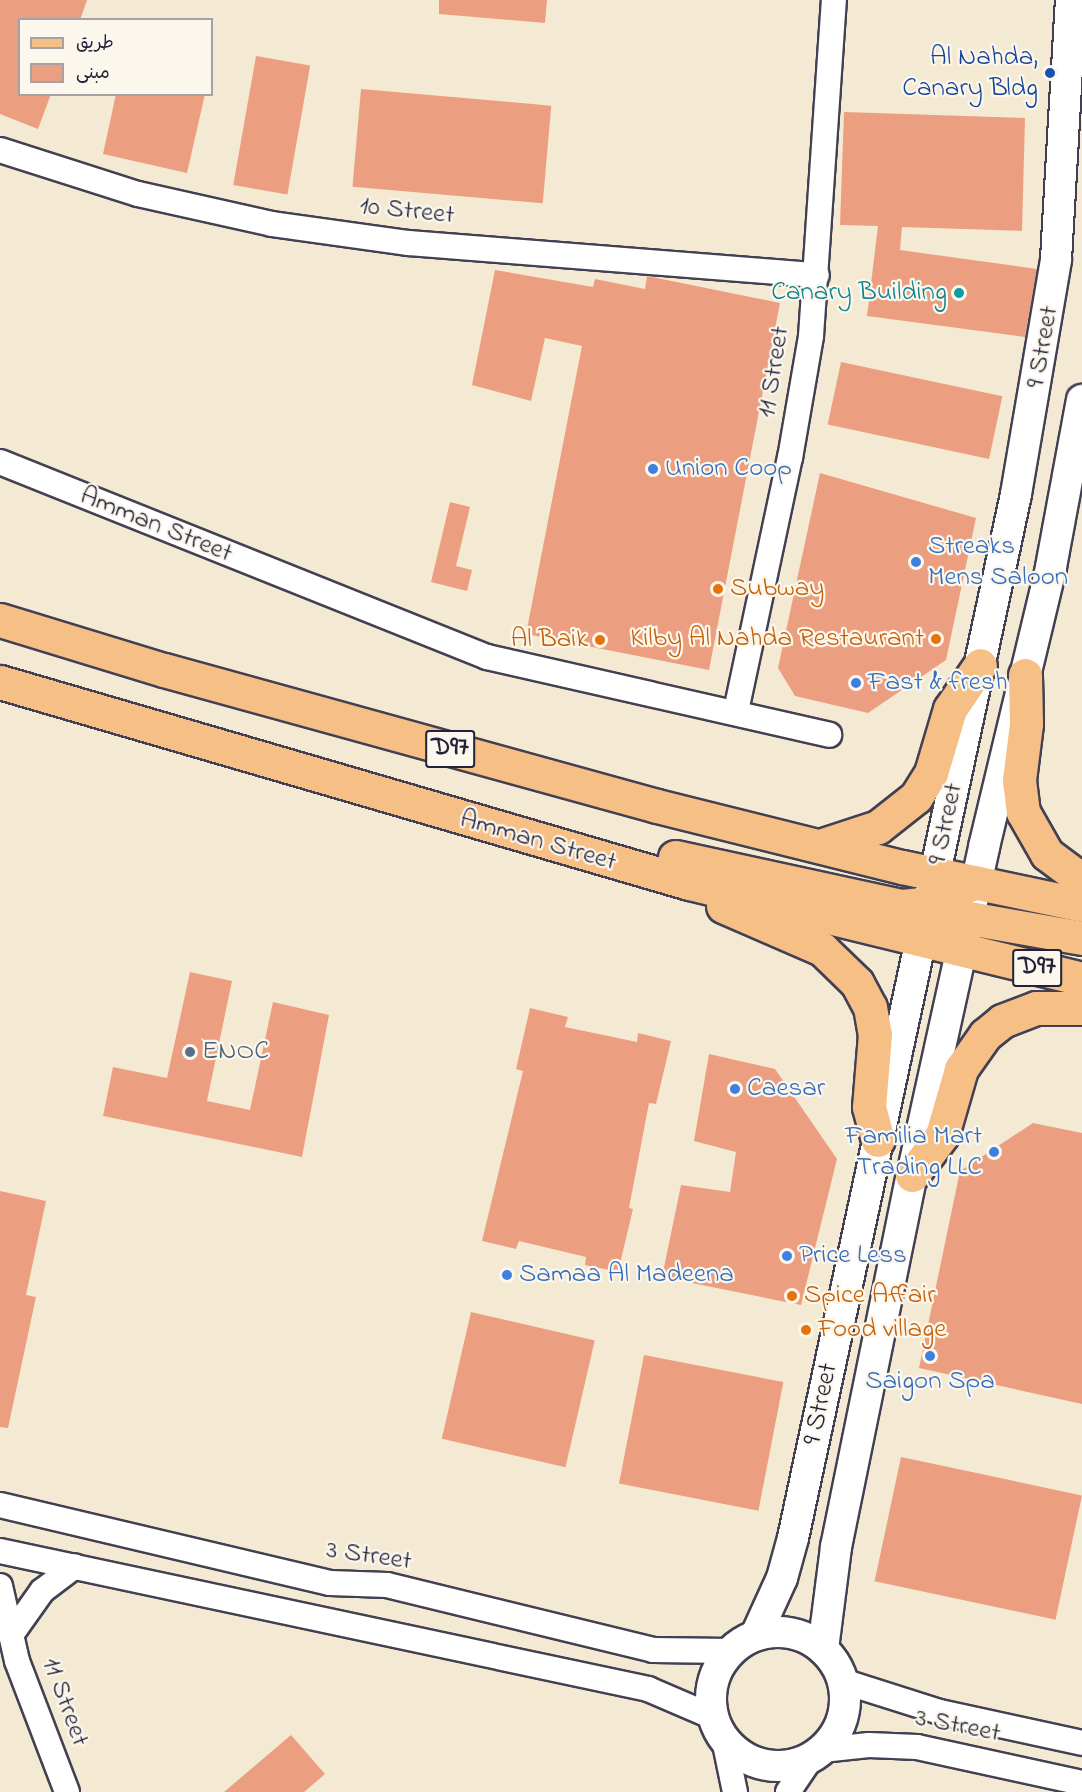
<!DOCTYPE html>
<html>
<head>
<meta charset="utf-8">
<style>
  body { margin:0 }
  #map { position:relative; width:1082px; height:1792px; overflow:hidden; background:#f4ead3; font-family:"Indie Flower","Playpen Sans Arabic",sans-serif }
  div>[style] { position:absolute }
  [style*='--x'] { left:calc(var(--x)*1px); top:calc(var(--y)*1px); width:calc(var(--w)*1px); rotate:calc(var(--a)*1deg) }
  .building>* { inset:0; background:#ec9f80; transform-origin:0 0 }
  .roads { filter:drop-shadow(2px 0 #424052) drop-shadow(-2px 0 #424052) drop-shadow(0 2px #424052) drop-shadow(0 -2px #424052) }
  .minor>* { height:24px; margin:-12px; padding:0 12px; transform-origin:12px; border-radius:12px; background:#fff }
  .tertiary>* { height:30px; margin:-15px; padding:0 15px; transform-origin:15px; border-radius:15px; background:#fff }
  .tertiary>.ring { margin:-15px; padding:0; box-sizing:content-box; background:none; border:30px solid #fff; border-radius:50% }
  .primary>* { height:33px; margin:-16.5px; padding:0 16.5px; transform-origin:16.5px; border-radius:16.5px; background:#f5bf86 }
  .dots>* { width:16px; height:16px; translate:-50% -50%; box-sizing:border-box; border:3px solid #fbf7ec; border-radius:50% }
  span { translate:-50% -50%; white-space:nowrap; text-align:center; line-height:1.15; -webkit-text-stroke:4.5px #fbf7ec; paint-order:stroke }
  .shield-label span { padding:2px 4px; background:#fbf7ec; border:2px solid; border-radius:4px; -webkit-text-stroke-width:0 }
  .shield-label { font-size:26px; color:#22223b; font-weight:700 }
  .transit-label { font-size:27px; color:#164399 }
  .right { translate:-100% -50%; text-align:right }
  .street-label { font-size:27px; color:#22223b }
  .culture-label { font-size:27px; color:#0d838f }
  .shop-label { font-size:27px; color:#366cbe }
  .left { translate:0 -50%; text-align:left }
  .food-label { font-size:27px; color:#c56008 }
  .service-label { font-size:27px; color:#4e5e75 }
  .legend { position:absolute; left:18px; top:18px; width:195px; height:78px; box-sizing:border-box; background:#fbf7ec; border:2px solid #a4a2a5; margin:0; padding:8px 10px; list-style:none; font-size:18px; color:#22223b }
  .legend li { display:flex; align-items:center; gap:12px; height:30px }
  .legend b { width:30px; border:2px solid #a4a2a5 }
</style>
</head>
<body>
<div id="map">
  <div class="building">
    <i style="clip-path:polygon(0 0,87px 0,80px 20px,20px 20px,20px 94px,51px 94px,38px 129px,0 114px)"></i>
    <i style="clip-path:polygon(439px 0,547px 0,545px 23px,439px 14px)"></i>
    <i style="left:256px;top:56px;width:55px;height:131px;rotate:10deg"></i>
    <i style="left:361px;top:89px;width:191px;height:98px;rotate:5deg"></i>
    <i style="clip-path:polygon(116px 94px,205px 94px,187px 173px,103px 154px)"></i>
    <i style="clip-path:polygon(844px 112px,1025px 118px,1022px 231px,902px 227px,900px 250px,1037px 269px,1025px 337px,867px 316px,878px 226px,840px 225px)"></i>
    <i style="clip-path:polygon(495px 270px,593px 287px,595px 279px,645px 289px,647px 276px,780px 303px,709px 670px,526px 634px,582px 346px,545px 338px,531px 401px,472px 385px)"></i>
    <i style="left:841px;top:362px;width:165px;height:64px;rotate:12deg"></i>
    <i style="clip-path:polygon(820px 473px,976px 518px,946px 660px,868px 713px,795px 696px,778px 668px)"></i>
    <i style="clip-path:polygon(450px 502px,470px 507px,456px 566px,472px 570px,467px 591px,431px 582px)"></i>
    <i style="clip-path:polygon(190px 972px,232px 981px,207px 1101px,250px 1110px,273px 1002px,329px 1015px,302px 1157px,103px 1116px,113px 1067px,167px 1078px)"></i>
    <i style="clip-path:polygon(530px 1008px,568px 1017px,565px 1027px,637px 1042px,638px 1033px,671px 1041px,656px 1104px,649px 1103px,629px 1208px,633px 1209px,618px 1272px,585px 1265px,586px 1257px,519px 1241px,516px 1249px,482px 1241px,523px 1071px,516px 1069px)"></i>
    <i style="clip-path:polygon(709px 1054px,775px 1069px,837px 1159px,801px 1305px,662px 1277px,681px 1185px,730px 1192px,736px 1152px,694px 1141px)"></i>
    <i style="clip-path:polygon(1033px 1123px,1082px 1133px,1082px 1404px,919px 1368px,960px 1171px)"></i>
    <i style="clip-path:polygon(0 1191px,46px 1201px,26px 1295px,36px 1297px,8px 1428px,0 1427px)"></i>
    <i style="left:471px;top:1312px;width:127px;height:130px;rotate:13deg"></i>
    <i style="left:644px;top:1355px;width:142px;height:131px;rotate:11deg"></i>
    <i style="left:901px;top:1457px;width:185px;height:127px;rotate:12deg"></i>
    <i style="clip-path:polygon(291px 1735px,325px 1774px,304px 1792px,224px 1792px)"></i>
  </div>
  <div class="roads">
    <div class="minor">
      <i style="--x:0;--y:150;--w:145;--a:17.7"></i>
      <i style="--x:138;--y:194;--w:137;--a:12.6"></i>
      <i style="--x:272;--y:224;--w:137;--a:8"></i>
      <i style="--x:408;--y:243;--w:410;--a:4.5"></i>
      <i style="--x:0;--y:462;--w:525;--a:21.82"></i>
      <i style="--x:487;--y:657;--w:351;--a:12.8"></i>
      <i style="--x:736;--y:711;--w:259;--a:-78"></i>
      <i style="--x:790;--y:458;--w:124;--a:-80.2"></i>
      <i style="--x:811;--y:336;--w:337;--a:-86.1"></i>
      <i style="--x:0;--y:1505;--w:339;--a:13.3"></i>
      <i style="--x:330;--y:1583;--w:57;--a:2"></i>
      <i style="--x:387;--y:1585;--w:274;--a:13.7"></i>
      <i style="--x:653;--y:1650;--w:78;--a:0.7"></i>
      <i style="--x:0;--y:1551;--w:663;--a:12.02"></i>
      <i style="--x:648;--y:1689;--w:71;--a:23.3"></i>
      <i style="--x:0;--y:1586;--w:77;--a:77.2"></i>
      <i style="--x:17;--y:1661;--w:140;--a:69.1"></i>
      <i style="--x:13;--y:1632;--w:50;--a:-54.7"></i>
      <i style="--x:42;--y:1591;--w:41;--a:-37.1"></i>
      <i style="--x:842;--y:1681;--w:103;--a:17.6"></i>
      <i style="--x:940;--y:1712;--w:145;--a:12.3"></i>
      <i style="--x:724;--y:1739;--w:54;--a:78.3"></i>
      <i style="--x:822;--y:1750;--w:47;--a:-6.1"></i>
      <i style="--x:869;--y:1745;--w:48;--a:2.4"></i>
      <i style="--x:917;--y:1747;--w:169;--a:12.3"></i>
      <i style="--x:788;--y:1792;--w:41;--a:-55.9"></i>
    </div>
    <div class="tertiary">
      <i class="ring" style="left:711px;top:1632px;width:104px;height:104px"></i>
      <i style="--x:756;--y:1635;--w:63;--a:-65.5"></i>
      <i style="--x:782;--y:1578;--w:41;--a:-74.6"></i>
      <i style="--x:793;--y:1538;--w:1068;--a:-77.94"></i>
      <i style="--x:1016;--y:494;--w:238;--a:-80.3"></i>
      <i style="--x:1056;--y:259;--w:259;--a:-86.7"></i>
      <i style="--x:823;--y:1649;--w:103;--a:-82.7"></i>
      <i style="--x:836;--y:1547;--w:380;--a:-78.5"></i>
      <i style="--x:912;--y:1175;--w:336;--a:-77.6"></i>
      <i style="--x:984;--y:847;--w:288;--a:-76.5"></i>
      <i style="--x:1051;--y:567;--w:170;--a:-79.5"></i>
    </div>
    <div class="primary">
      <i style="--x:0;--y:620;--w:171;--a:17"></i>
      <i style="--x:164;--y:670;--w:511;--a:15.42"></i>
      <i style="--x:657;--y:806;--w:252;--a:14"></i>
      <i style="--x:902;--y:867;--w:184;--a:11.9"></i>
      <i style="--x:1025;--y:675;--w:49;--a:88.8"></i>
      <i style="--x:1026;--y:724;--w:56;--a:97.1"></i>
      <i style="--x:1019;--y:780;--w:32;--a:83"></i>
      <i style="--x:1023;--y:812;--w:48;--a:60.3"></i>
      <i style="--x:1047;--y:854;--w:44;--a:36.6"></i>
      <i style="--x:0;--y:682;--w:718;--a:16.26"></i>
      <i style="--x:689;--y:883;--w:405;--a:13.7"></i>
      <i style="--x:820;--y:846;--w:61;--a:-18.1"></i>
      <i style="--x:878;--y:827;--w:48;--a:-38.3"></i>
      <i style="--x:916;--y:797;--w:28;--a:-58"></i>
      <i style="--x:931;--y:773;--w:67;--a:-73.5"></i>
      <i style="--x:950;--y:709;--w:53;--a:-55.7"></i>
      <i style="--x:675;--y:857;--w:232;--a:12.2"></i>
      <i style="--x:902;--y:906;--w:27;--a:-6"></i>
      <i style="--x:929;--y:903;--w:51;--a:-24.1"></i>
      <i style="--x:723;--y:906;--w:108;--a:23.5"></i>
      <i style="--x:822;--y:949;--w:49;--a:44.2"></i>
      <i style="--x:857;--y:983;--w:27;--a:62"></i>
      <i style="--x:870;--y:1007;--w:27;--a:80"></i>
      <i style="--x:875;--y:1034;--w:73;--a:94.7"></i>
      <i style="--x:869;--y:1107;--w:34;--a:75"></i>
      <i style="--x:923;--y:938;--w:20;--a:-49"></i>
      <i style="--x:936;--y:923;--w:22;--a:-18"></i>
      <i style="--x:957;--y:916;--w:127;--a:10"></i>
      <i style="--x:912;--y:1175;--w:50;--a:-53.1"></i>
      <i style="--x:942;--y:1135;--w:69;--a:-73.9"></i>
      <i style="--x:961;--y:1069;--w:42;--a:-54.8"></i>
      <i style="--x:985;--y:1035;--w:22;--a:-39"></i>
      <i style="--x:1002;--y:1021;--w:36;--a:-21"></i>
      <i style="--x:1036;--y:1008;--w:46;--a:0"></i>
    </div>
  </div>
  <div class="dots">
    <i style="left:1050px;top:73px;background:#1a4fb4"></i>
    <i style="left:959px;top:293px;background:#0f9aa8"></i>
    <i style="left:653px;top:469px;background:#3f7fe0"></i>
    <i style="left:916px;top:562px;background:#3f7fe0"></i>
    <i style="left:718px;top:589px;background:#e8710a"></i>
    <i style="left:936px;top:639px;background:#e8710a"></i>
    <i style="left:600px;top:640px;background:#e8710a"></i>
    <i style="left:856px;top:683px;background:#3f7fe0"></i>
    <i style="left:190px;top:1052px;background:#5c6f8a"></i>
    <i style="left:735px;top:1089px;background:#3f7fe0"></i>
    <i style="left:994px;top:1152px;background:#3f7fe0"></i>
    <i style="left:787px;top:1256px;background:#3f7fe0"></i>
    <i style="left:507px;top:1275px;background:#3f7fe0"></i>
    <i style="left:792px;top:1296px;background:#e8710a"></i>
    <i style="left:806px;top:1330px;background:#e8710a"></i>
    <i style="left:930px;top:1356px;background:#3f7fe0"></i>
  </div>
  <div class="shield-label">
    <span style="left:450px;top:749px">D97</span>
    <span style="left:1037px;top:968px">D97</span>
  </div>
  <div class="transit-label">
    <span class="right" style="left:1038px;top:73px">Al Nahda,<br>Canary Bldg</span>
  </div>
  <div class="street-label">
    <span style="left:407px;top:211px;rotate:6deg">10 Street</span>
    <span style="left:1043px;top:347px;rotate:-80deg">9 Street</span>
    <span style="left:774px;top:372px;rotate:-81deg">11 Street</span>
    <span style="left:156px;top:525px;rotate:22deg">Amman Street</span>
    <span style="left:946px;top:824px;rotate:-78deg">9 Street</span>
    <span style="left:538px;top:841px;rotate:16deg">Amman Street</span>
    <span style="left:821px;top:1404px;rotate:-78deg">9 Street</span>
    <span style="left:369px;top:1556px;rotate:8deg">3 Street</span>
    <span style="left:65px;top:1702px;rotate:70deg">11 Street</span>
    <span style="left:958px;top:1726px;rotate:11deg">3 Street</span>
  </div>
  <div class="culture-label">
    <span class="right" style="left:947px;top:293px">Canary Building</span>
  </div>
  <div class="shop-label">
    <span class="left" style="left:665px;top:469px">Union Coop</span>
    <span class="left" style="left:928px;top:562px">Streaks<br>Mens Saloon</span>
    <span class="left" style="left:868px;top:683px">Fast &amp; fresh</span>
    <span class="left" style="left:747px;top:1089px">Caesar</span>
    <span class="right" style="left:982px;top:1152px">Familia Mart<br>Trading LLC</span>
    <span class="left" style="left:799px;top:1256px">Price Less</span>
    <span class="left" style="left:519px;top:1275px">Samaa Al Madeena</span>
    <span style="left:930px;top:1382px">Saigon Spa</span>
  </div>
  <div class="food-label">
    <span class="left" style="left:730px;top:589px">Subway</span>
    <span class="right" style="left:924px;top:639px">Kilby Al Nahda Restaurant</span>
    <span class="right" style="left:588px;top:640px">Al Baik</span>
    <span class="left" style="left:804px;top:1296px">Spice Affair</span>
    <span class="left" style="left:818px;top:1330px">Food village</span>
  </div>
  <div class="service-label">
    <span class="left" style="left:202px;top:1052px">ENOC</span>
  </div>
  <ul class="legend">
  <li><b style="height:8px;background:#f5bf86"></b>طريق</li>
  <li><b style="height:16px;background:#ec9f80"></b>مبنى</li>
  </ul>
</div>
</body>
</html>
